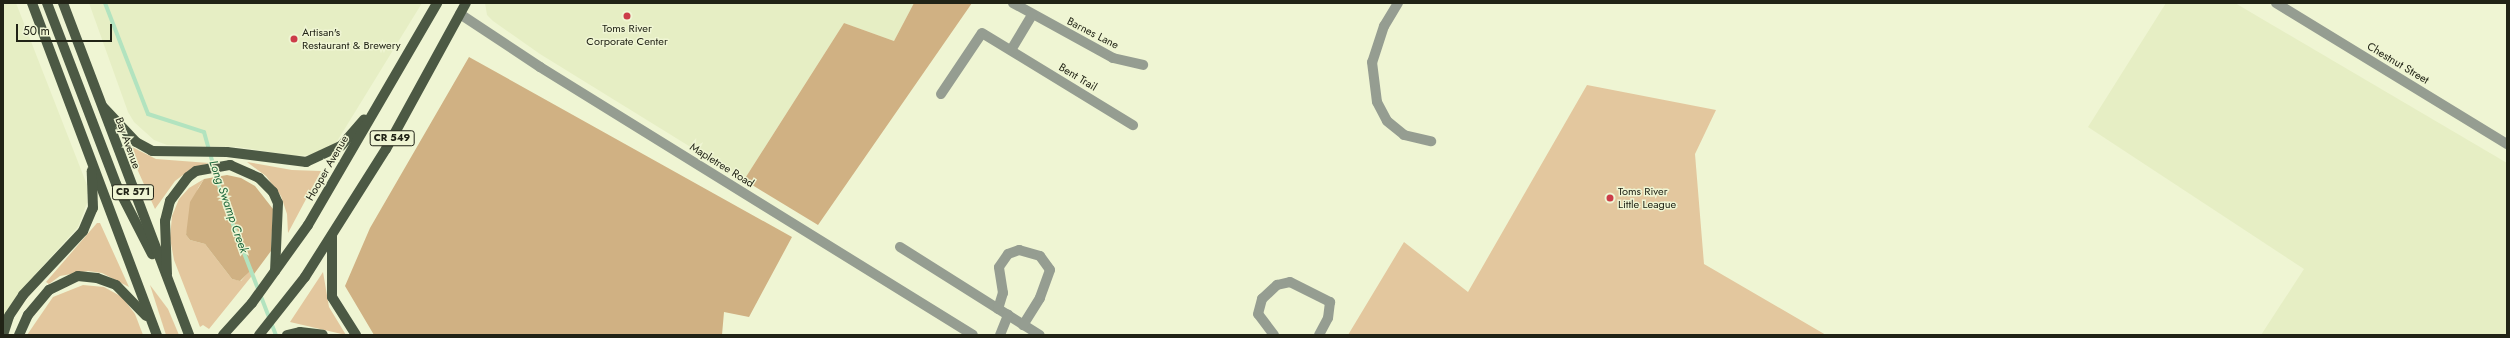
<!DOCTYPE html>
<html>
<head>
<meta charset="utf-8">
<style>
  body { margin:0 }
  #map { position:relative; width:2510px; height:338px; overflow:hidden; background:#eff5d3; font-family:Jost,sans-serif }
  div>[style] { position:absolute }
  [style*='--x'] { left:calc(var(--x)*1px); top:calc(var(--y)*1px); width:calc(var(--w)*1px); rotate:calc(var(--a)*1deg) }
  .built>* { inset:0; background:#e6eec4 }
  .green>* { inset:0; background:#e3c79e }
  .forest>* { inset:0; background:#d0b183 }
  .stream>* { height:4px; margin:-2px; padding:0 2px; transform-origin:2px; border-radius:2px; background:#b2e3bf }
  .minor>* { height:10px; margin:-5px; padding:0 5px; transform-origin:5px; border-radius:5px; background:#959d91 }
  .major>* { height:10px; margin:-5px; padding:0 5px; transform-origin:5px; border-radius:5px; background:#4c5944 }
  .dots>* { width:11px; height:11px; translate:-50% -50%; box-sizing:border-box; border:2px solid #eff5d3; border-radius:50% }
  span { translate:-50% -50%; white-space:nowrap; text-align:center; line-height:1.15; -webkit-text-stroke:3px #eff5d3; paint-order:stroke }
  .shield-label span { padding:1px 3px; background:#eff5d3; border:1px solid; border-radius:3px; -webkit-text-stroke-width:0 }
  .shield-label { font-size:10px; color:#212316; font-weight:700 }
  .poi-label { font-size:11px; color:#212316 }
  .left { translate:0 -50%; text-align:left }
  .street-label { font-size:11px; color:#212316 }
  .water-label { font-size:12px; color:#1d673b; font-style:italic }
  .frame { position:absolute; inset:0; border:4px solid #212316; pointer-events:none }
  .scale { position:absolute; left:16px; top:24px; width:96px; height:18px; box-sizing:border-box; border:2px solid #212316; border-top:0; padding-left:5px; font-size:12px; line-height:14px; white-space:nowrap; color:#212316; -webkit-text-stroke:3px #eff5d3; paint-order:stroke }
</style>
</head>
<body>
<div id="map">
  <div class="built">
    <i style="clip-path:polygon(3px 3px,16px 3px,87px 185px,87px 203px,78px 227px,21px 290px,3px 316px)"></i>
    <i style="clip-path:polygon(89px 3px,422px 3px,336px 143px,310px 155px,296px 156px,238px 147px,167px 145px,154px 140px,134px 122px,128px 112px)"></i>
    <i style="clip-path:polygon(485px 3px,914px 3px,894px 41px,844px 23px,744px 180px,540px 54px,493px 21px,487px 15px)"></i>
    <i style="clip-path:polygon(2166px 3px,2235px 3px,2507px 163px,2507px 335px,2261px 335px,2304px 269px,2088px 127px)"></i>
  </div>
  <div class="green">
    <i style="clip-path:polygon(1587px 85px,1716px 110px,1695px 154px,1704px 264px,1826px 335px,1348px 335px,1404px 242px,1468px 292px)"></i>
    <i style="clip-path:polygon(126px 144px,156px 159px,209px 163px,191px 169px,175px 181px,155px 209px)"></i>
    <i style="clip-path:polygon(247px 162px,292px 170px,321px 171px,288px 233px,287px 214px,281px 196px,266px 176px)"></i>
    <i style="clip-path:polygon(204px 179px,198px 188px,186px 235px,190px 240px,205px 244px,232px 279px,241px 281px,250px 270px,255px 272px,209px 329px,203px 325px,200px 327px,174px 260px,170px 238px,172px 216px,179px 199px,189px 188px)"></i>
    <i style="clip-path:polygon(97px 223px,100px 223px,129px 287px,102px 273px,88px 271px,60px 276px,49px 284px,46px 282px)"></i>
    <i style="clip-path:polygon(323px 272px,329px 307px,346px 335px,290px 322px)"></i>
    <i style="clip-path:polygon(83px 285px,104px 287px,122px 297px,135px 314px,143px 335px,27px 335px,53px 297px)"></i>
    <i style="clip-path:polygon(150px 285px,168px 309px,179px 335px,166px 335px)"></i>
  </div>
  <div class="forest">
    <i style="clip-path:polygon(914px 3px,972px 3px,818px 225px,744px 180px,844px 23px,894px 41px)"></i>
    <i style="clip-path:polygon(469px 57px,792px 237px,749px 317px,724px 312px,722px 335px,374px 335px,345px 286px,370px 228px)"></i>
    <i style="clip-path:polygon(227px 175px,241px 178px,255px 186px,273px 209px,271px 251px,254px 274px,252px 269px,240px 281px,232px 279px,205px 244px,190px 240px,186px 235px,190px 202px,204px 179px)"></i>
  </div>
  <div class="stream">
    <i style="--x:105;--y:3;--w:119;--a:68.8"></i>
    <i style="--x:148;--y:114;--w:59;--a:17.8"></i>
    <i style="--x:204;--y:132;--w:66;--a:74.3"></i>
    <i style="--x:222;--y:196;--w:149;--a:68.8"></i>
  </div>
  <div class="minor">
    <i style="--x:1013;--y:3;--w:114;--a:28.8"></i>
    <i style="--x:1113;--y:58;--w:31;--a:13"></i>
    <i style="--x:1398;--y:3;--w:27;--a:121"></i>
    <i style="--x:1384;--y:26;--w:38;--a:108"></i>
    <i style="--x:1372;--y:62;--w:40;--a:82.9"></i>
    <i style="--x:1377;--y:102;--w:21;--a:62"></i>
    <i style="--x:1387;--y:121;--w:22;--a:39"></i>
    <i style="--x:1404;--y:135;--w:28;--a:13"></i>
    <i style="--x:2276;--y:3;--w:271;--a:31.4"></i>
    <i style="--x:460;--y:14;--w:96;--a:33.5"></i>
    <i style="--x:540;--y:67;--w:509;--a:31.75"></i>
    <i style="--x:1011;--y:50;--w:41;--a:-59"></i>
    <i style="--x:941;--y:94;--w:73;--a:-56.1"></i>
    <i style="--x:982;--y:33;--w:177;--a:31.4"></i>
    <i style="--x:900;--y:247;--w:165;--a:32.2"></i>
    <i style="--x:998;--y:309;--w:17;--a:-73"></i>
    <i style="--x:1003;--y:293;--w:26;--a:-99"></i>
    <i style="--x:999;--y:267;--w:16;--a:-55"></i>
    <i style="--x:1008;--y:254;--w:12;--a:-20"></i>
    <i style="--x:1019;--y:250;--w:22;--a:16"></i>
    <i style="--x:1040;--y:256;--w:17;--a:54"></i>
    <i style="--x:1050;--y:270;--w:30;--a:110"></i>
    <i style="--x:1040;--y:298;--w:32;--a:122"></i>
    <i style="--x:1000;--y:335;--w:22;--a:-68"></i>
    <i style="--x:1274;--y:335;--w:26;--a:-127"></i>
    <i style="--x:1258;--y:314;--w:16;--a:-75"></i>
    <i style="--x:1262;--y:299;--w:21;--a:-43"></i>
    <i style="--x:1277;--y:285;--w:13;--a:-13"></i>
    <i style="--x:1290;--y:282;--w:45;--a:26.6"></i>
    <i style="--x:1330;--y:302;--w:16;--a:97"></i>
    <i style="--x:1328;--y:318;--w:19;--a:118"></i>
  </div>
  <div class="major">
    <i style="--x:32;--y:3;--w:355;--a:69.4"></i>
    <i style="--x:47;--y:3;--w:194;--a:69.1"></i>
    <i style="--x:116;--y:184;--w:79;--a:62.8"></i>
    <i style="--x:63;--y:3;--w:355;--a:69.2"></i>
    <i style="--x:103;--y:107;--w:48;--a:46.7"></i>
    <i style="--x:136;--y:142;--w:18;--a:29"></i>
    <i style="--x:152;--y:151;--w:75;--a:0.8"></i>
    <i style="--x:227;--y:152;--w:80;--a:7.2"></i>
    <i style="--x:306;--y:162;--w:38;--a:-25"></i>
    <i style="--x:341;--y:146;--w:35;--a:-49"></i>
    <i style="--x:332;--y:236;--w:61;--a:90"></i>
    <i style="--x:332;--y:297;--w:45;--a:57.7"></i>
    <i style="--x:167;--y:274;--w:53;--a:-92.2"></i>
    <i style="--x:165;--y:221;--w:21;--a:-76"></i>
    <i style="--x:170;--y:201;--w:30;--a:-53"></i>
    <i style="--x:188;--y:177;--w:10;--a:-37"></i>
    <i style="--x:196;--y:171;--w:35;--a:-10"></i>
    <i style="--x:230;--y:165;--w:32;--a:24"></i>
    <i style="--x:259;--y:178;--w:20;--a:45"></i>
    <i style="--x:273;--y:192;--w:12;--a:66"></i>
    <i style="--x:278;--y:203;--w:68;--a:92.5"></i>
    <i style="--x:3;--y:335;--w:20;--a:-72"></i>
    <i style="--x:9;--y:316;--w:25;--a:-56"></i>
    <i style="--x:23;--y:295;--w:88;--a:-46.8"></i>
    <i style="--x:83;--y:231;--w:25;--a:-67"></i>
    <i style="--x:93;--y:208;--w:37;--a:-92"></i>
    <i style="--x:19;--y:335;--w:22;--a:-66"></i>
    <i style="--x:28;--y:315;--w:33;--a:-50"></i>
    <i style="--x:49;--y:290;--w:32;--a:-26"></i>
    <i style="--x:78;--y:276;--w:19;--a:6"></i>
    <i style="--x:97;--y:278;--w:20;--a:20"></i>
    <i style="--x:116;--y:285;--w:43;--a:45.9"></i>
    <i style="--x:223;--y:335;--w:43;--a:-47.8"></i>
    <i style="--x:252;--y:303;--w:96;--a:-54.3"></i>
    <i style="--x:308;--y:225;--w:257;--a:-59.8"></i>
    <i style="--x:259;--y:335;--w:74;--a:-51.6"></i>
    <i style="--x:305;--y:277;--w:151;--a:-57.7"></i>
    <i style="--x:386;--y:149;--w:166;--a:-61.3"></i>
    <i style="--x:287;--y:335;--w:13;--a:-13"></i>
    <i style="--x:300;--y:332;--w:23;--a:7"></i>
  </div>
  <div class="dots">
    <i style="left:627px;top:16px;background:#cc3c49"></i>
    <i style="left:294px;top:39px;background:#cc3c49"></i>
    <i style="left:1610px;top:198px;background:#cc3c49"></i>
  </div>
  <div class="shield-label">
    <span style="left:392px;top:138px">CR 549</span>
    <span style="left:133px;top:192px">CR 571</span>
  </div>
  <div class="poi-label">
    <span style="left:627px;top:35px">Toms River<br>Corporate Center</span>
    <span class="left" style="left:302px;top:39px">Artisan's<br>Restaurant &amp; Brewery</span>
    <span class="left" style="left:1618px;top:198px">Toms River<br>Little League</span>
  </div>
  <div class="street-label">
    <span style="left:1093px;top:33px;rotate:27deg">Barnes Lane</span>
    <span style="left:2398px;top:63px;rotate:31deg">Chestnut Street</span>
    <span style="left:1078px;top:77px;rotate:31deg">Bent Trail</span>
    <span style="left:128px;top:143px;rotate:70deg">Bay Avenue</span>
    <span style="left:722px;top:165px;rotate:32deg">Mapletree Road</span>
    <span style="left:327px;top:168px;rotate:-60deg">Hooper Avenue</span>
  </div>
  <div class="water-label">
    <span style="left:228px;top:207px;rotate:71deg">Long Swamp Creek</span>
  </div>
  <div class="frame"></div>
  <div class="scale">50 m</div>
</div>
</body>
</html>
